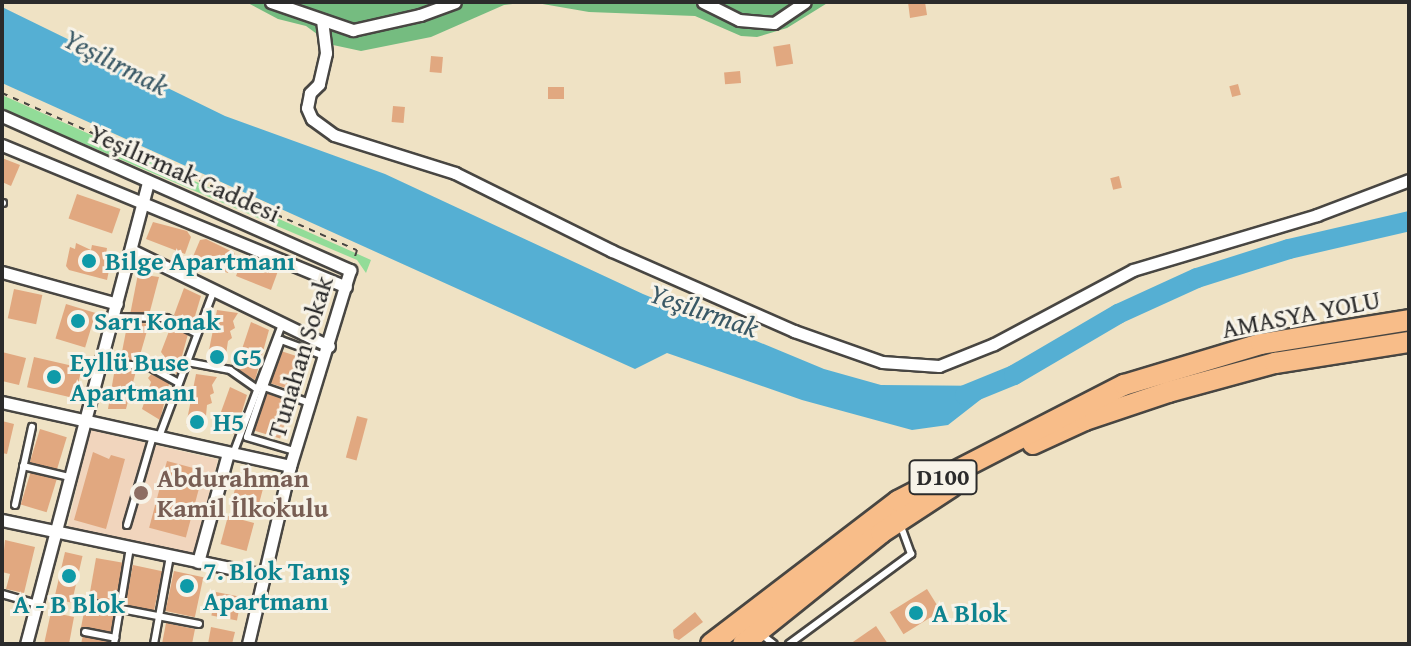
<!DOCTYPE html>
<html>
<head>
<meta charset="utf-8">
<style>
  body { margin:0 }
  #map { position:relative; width:1411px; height:646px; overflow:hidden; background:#efe2c4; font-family:"Gentium Book Plus",serif }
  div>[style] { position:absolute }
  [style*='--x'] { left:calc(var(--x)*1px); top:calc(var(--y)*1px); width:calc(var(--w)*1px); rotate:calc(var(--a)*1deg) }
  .built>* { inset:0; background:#f1d5bd; transform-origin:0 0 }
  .green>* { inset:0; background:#92dc98 }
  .forest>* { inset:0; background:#75bc80 }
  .water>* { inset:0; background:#55afd3 }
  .river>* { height:20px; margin:-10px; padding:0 10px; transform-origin:10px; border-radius:10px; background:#55afd3 }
  .building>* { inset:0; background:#e1a880; transform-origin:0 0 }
  .path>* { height:2px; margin-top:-1px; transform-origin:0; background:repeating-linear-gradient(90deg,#484642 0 6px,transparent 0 12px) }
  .roads { filter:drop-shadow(2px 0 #484642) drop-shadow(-2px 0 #484642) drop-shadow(0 2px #484642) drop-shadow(0 -2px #484642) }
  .lane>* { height:6px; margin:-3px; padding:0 3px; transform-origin:3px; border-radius:3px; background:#fff }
  .street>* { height:11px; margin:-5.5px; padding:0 5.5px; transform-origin:5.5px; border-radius:5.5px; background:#fff }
  .highway>* { height:20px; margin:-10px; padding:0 10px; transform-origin:10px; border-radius:10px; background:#f8bd89 }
  .dots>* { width:22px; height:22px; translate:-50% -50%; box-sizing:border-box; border:4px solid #f7f3e8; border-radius:50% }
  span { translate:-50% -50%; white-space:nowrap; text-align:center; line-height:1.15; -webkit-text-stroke:6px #f7f3e8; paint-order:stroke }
  .shield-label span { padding:2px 6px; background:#f7f3e8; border:2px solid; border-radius:6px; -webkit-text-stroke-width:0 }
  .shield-label { font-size:24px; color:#2b2b2b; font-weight:700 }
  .street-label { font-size:26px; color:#2b2b2b }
  .culture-label { font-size:26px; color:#0d838f; font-weight:700 }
  .left { translate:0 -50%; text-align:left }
  .education-label { font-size:26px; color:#785e54; font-weight:700 }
  .water-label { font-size:28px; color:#3a5966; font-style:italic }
  .frame { position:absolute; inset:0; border:4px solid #2b2b2b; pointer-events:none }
</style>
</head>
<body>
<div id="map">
  <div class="built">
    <i style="left:90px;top:430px;width:131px;height:99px;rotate:13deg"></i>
  </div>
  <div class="green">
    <i style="clip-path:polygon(2px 95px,371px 260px,366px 273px,357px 260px,2px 109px)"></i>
  </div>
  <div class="forest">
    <i style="clip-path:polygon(246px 2px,829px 2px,787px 28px,757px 37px,741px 36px,695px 16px,589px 12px,531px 2px,504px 5px,431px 37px,361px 51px,319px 42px,317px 34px,306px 26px,278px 19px)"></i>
  </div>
  <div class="water">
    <i style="clip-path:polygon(2px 7px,225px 116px,385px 174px,643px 294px,824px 369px,881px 385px,998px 386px,948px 425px,912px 430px,802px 400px,667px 353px,635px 369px,2px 83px)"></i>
  </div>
  <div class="river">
    <i style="--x:965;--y:395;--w:53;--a:-22.2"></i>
    <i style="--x:1014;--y:375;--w:121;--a:-30.4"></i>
    <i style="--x:1118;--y:314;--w:87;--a:-24.5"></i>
    <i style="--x:1197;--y:278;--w:96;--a:-17.5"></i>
    <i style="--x:1289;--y:249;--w:123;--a:-13.1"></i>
  </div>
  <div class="building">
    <i style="clip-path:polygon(908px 2px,925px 2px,927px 15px,910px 18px)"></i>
    <i style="left:790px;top:44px;width:20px;height:17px;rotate:81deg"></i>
    <i style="left:431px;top:56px;width:12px;height:16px;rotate:5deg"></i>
    <i style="left:740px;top:71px;width:12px;height:16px;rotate:85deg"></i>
    <i style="left:1238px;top:84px;width:11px;height:9px;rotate:75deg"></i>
    <i style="left:548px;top:87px;width:16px;height:12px"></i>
    <i style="left:393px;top:106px;width:12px;height:16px;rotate:5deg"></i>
    <i style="clip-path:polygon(2px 158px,20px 165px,11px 186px,2px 182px)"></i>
    <i style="left:1119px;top:176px;width:12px;height:9px;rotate:76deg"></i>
    <i style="left:77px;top:194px;width:46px;height:26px;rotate:19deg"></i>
    <i style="clip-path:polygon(153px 222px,187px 231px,191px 237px,185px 254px,146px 239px)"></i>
    <i style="clip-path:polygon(206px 239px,235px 253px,228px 273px,192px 259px,200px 240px)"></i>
    <i style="clip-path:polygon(76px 243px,91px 250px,92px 245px,107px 248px,106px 255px,112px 256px,107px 280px,69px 270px,66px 266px,70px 247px,75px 249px)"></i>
    <i style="clip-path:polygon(243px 257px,274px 266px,278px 271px,271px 290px,236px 276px)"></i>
    <i style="clip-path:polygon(138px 274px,159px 277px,149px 315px,130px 315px)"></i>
    <i style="clip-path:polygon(184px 288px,201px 296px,192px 326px,174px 315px)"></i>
    <i style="left:14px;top:289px;width:29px;height:30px;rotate:12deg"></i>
    <i style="left:66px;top:304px;width:31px;height:36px;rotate:17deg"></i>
    <i style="clip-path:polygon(217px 310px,238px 313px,233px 321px,235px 328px,230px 331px,232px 338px,228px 341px,225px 361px,207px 360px)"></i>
    <i style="clip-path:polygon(128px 321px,149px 324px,138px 362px,120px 362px)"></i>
    <i style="clip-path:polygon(251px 322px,269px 330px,255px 380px,237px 369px,245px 353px,242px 349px)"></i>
    <i style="clip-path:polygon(171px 326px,188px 334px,177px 374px,159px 362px,164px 356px,161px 352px)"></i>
    <i style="left:281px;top:351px;width:25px;height:34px;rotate:18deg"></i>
    <i style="clip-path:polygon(2px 352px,26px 358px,19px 385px,2px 381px)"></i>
    <i style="left:34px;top:357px;width:49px;height:31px;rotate:13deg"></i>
    <i style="clip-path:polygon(115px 368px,136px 371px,126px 409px,108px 409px)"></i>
    <i style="clip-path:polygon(153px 372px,170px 380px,160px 420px,142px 409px,151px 382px,148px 378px)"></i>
    <i style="clip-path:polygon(196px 374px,217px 377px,212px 385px,214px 393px,210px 395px,212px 403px,207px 405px,205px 426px,186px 425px)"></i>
    <i style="clip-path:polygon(230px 387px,247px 395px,235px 435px,217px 423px)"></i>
    <i style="left:265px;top:392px;width:28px;height:40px;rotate:17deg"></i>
    <i style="left:357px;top:416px;width:11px;height:43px;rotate:15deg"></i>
    <i style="clip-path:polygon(2px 421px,14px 424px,7px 454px,2px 453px)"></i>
    <i style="left:40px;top:429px;width:28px;height:35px;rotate:17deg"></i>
    <i style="clip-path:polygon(93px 452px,109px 459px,111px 455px,125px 459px,106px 529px,74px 520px)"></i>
    <i style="left:167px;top:461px;width:38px;height:69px;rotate:15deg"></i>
    <i style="left:31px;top:471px;width:27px;height:35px;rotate:17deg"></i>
    <i style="left:239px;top:474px;width:27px;height:29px;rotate:15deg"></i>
    <i style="left:228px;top:516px;width:27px;height:29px;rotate:15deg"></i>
    <i style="clip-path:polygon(5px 540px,35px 547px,24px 593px,6px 589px,10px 574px,2px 572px)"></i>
    <i style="left:65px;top:552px;width:18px;height:48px;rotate:13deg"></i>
    <i style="left:96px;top:558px;width:29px;height:40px;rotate:10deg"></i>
    <i style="left:133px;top:565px;width:30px;height:41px;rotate:12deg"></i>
    <i style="left:174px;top:571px;width:30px;height:41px;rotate:12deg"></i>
    <i style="left:927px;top:589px;width:26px;height:44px;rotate:58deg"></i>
    <i style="left:216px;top:592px;width:26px;height:24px;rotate:11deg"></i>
    <i style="left:85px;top:607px;width:31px;height:22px;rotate:11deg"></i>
    <i style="clip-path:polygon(51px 612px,74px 617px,69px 644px,44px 644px)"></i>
    <i style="clip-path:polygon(695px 612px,703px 622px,679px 640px,674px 638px,673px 630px)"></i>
    <i style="clip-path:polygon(166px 623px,195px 629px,192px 644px,162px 644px)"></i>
    <i style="clip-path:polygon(876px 626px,888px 644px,850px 644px)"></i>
    <i style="clip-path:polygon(211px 627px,235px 632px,232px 644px,208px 644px)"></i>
    <i style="clip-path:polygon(83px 635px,112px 640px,112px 644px,81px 644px)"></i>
  </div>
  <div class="path">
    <i style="--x:2;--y:93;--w:388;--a:23.9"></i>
    <i style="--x:357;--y:250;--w:10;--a:107"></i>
  </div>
  <div class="roads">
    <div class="lane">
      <i style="--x:2;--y:203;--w:1;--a:0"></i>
      <i style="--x:112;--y:317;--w:54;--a:1.1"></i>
      <i style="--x:166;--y:318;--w:35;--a:27"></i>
      <i style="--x:187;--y:362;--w:44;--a:10.5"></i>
      <i style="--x:230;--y:370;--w:33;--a:35"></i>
      <i style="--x:99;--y:363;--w:49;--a:3.5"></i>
      <i style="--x:148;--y:366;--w:35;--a:29"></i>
      <i style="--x:264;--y:387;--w:50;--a:-70.1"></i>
      <i style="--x:281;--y:340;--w:46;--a:20.4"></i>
      <i style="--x:159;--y:437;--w:157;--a:-69.5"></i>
      <i style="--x:294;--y:451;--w:49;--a:-163.4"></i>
      <i style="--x:247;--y:437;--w:53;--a:-71.2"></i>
      <i style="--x:264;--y:387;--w:49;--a:19.2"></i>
      <i style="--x:233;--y:454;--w:139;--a:-69.3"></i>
      <i style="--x:23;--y:466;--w:47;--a:13.4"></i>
      <i style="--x:15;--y:505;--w:80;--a:-77.7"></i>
      <i style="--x:127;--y:525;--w:93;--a:-73.7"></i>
      <i style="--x:2;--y:594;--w:36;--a:16"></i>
      <i style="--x:90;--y:603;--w:111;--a:10.9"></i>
      <i style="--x:85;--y:632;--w:31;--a:11"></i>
      <i style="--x:761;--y:634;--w:16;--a:38"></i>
      <i style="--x:114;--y:644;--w:98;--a:-80.6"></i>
      <i style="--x:154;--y:644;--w:89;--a:-79.7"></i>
      <i style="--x:789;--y:644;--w:152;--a:-36.4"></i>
      <i style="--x:911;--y:554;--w:30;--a:-110"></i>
    </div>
    <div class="street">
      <i style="--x:271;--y:2;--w:87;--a:18.9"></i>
      <i style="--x:353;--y:30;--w:69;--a:-12.6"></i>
      <i style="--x:420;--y:15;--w:37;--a:-20"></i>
      <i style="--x:703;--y:2;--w:40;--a:26.6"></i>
      <i style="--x:739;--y:20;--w:35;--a:5"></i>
      <i style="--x:774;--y:23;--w:37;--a:-34"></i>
      <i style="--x:322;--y:20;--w:33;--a:83"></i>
      <i style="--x:326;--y:53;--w:32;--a:103"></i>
      <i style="--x:319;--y:84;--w:13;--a:135"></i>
      <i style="--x:310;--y:93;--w:15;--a:101"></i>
      <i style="--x:307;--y:108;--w:12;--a:66"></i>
      <i style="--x:312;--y:119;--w:27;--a:36"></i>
      <i style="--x:334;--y:135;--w:127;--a:17.4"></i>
      <i style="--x:455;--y:173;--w:175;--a:26.4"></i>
      <i style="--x:612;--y:251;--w:199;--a:23.7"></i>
      <i style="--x:794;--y:331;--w:93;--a:19.4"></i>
      <i style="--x:882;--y:362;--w:57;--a:4"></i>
      <i style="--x:939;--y:366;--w:59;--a:-21.8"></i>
      <i style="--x:994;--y:344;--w:157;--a:-28"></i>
      <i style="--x:1133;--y:270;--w:192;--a:-16.6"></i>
      <i style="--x:1317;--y:215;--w:98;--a:-20.8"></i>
      <i style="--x:2;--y:116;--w:381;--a:23.9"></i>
      <i style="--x:350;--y:270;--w:205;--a:107"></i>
      <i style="--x:290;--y:466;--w:183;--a:103.3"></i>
      <i style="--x:2;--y:145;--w:372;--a:22.4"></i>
      <i style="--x:131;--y:250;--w:220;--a:25.9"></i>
      <i style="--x:2;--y:272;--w:119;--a:15.5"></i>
      <i style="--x:2;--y:402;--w:295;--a:12.5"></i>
      <i style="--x:2;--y:520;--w:266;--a:11.9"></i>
      <i style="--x:198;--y:562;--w:113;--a:-74.6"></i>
      <i style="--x:26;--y:644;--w:478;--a:-75.2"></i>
    </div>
    <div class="highway">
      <i style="--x:1033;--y:444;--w:57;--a:-24.8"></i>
      <i style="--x:1085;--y:420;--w:88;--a:-18.6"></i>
      <i style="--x:1168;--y:392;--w:111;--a:-15.2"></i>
      <i style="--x:1275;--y:363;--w:136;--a:-8.9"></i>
      <i style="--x:711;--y:644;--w:235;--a:-37.4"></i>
      <i style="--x:898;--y:501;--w:254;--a:-27.2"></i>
      <i style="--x:1124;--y:385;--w:143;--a:-16.7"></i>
      <i style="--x:1261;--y:344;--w:150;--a:-9.2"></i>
      <i style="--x:743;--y:644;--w:177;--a:-38.8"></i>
      <i style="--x:881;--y:533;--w:84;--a:-33.3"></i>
    </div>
  </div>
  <div class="dots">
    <i style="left:89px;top:261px;background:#0f9aa8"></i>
    <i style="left:78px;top:321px;background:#0f9aa8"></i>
    <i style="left:217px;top:357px;background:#0f9aa8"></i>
    <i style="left:54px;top:377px;background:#0f9aa8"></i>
    <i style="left:197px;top:422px;background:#0f9aa8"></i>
    <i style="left:141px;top:493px;background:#8d6e63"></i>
    <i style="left:69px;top:576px;background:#0f9aa8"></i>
    <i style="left:187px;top:586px;background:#0f9aa8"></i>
    <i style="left:916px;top:613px;background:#0f9aa8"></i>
  </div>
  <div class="shield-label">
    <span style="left:943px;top:477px">D100</span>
  </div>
  <div class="street-label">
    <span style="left:185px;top:173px;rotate:24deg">Yeşilırmak Caddesi</span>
    <span style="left:1301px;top:314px;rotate:-11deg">AMASYA YOLU</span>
    <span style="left:300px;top:357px;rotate:-73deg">Tunahan Sokak</span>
  </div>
  <div class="culture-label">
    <span class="left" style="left:105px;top:261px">Bilge Apartmanı</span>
    <span class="left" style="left:94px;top:321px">Sarı Konak</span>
    <span class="left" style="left:233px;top:357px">G5</span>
    <span class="left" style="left:70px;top:377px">Eyllü Buse<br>Apartmanı</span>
    <span class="left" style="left:213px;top:422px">H5</span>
    <span class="left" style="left:203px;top:586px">7. Blok Tanış<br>Apartmanı</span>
    <span style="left:69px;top:604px">A - B Blok</span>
    <span class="left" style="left:932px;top:613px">A Blok</span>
  </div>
  <div class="education-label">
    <span class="left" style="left:157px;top:493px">Abdurahman<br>Kamil İlkokulu</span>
  </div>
  <div class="water-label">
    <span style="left:116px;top:62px;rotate:27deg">Yeşilırmak</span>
    <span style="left:704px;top:310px;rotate:19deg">Yeşilırmak</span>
  </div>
  <div class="frame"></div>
</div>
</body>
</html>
